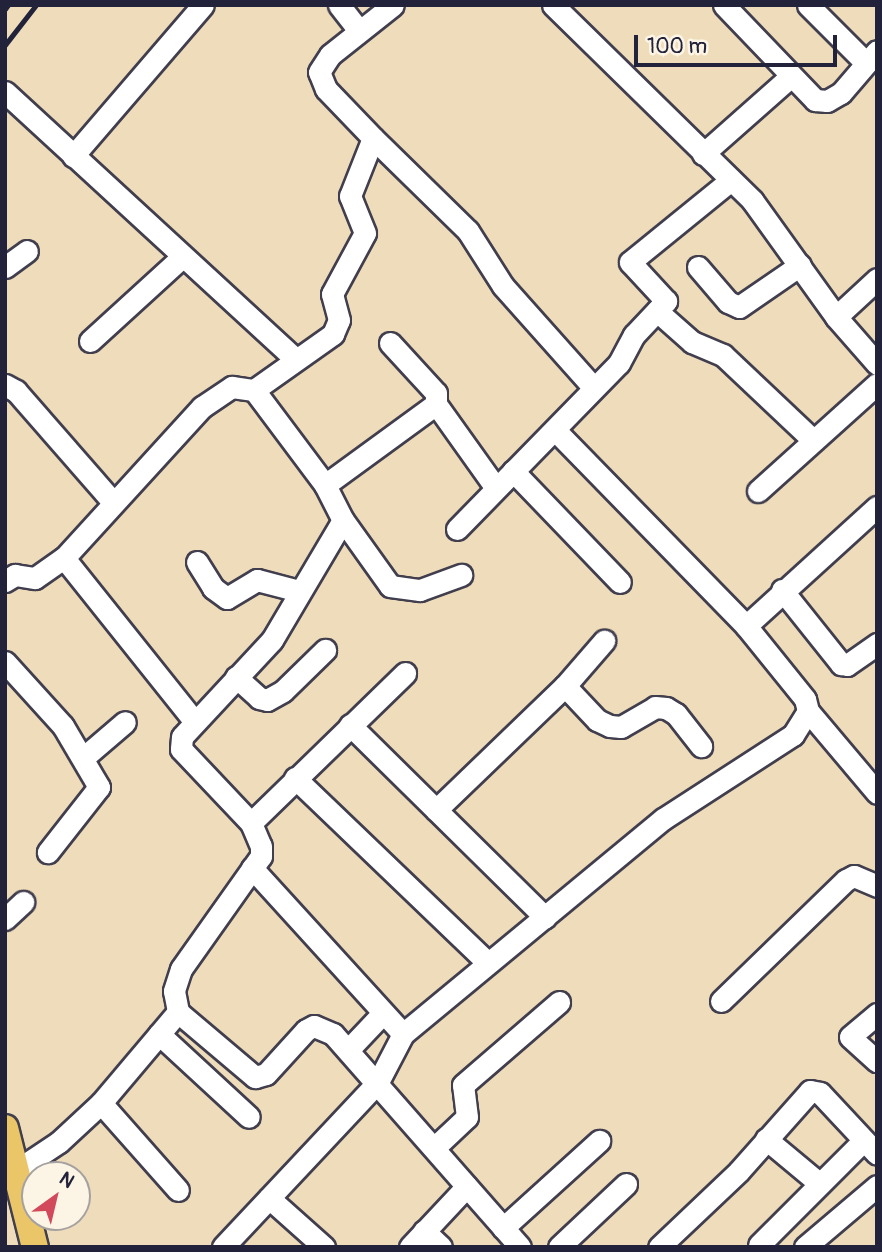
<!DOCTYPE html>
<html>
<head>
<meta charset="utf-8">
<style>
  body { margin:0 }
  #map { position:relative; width:882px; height:1252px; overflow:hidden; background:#eedcba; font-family:Pangolin,sans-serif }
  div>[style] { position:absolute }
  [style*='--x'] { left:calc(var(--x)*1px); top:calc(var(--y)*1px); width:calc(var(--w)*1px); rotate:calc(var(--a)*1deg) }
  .roads { filter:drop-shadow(2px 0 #413e4e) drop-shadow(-2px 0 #413e4e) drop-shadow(0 2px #413e4e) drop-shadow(0 -2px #413e4e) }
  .minor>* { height:21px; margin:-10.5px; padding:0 10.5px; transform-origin:10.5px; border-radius:10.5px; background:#fff }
  .major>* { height:26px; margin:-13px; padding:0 13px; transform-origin:13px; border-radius:13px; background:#ebc669 }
  .rail>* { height:4.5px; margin:-2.25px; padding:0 2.25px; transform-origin:2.25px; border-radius:2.25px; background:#22223b }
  span { translate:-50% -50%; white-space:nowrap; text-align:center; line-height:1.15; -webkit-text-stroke:7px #fcf5e5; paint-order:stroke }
  .frame { position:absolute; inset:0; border:7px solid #22223b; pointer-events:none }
  .north { position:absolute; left:21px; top:1161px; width:70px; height:70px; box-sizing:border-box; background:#fcf5e5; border:2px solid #a5a1a1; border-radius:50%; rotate:34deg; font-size:19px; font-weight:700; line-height:28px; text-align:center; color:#22223b }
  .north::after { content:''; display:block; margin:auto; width:24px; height:32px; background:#d1495b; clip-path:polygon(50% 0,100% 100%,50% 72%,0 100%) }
  .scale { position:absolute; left:634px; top:35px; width:203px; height:32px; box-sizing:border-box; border:4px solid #22223b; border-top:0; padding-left:9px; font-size:21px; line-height:24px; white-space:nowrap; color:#22223b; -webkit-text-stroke:5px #fcf5e5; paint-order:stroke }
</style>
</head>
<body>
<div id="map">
  <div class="roads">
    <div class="minor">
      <i style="--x:339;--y:5;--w:33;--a:52"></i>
      <i style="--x:553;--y:5;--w:279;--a:44.4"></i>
      <i style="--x:752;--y:200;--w:144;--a:54.3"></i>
      <i style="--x:836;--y:317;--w:62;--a:48.9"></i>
      <i style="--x:724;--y:5;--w:132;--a:46.2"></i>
      <i style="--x:815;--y:100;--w:12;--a:5"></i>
      <i style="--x:827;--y:101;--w:16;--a:-30"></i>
      <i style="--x:841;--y:93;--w:55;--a:-49.4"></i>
      <i style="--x:808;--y:5;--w:82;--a:45"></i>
      <i style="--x:5;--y:92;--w:394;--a:42.6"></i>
      <i style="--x:373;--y:138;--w:133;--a:44.4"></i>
      <i style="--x:468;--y:231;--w:65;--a:57.5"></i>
      <i style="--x:503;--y:286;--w:135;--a:48.3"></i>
      <i style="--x:703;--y:154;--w:116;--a:-41.5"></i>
      <i style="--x:73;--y:156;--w:199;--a:-49.3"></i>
      <i style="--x:5;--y:267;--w:27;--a:-36"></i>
      <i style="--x:698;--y:267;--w:46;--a:49.4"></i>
      <i style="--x:728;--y:302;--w:12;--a:24"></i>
      <i style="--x:739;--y:307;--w:74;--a:-34.5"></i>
      <i style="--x:657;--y:311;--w:47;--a:41.5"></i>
      <i style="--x:692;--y:342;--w:34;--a:23"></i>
      <i style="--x:723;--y:355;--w:124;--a:43.4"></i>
      <i style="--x:836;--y:317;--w:56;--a:-42.8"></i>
      <i style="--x:90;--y:341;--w:125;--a:-42.4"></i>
      <i style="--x:5;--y:385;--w:13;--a:29"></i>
      <i style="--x:16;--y:391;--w:147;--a:48.9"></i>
      <i style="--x:254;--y:390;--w:119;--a:53.2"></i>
      <i style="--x:325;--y:485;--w:39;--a:63"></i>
      <i style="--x:343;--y:520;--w:81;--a:54.5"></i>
      <i style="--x:390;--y:586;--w:30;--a:8"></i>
      <i style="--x:420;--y:590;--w:44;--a:-20.1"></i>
      <i style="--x:436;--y:404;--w:103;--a:54.5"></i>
      <i style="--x:555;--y:430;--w:274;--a:45.7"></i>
      <i style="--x:513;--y:471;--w:154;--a:46.1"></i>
      <i style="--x:325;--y:485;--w:137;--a:-36.1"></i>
      <i style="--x:436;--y:404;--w:11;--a:-90"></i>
      <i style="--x:436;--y:393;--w:68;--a:-132.6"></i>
      <i style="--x:758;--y:491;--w:160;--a:-42"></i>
      <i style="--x:343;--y:520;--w:139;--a:120.6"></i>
      <i style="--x:272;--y:640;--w:132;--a:132.9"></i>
      <i style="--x:182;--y:737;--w:12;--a:95"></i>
      <i style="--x:181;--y:749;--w:102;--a:46.6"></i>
      <i style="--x:251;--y:823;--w:25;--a:67"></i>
      <i style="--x:261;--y:846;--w:10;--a:90"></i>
      <i style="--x:261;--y:856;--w:138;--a:125.3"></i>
      <i style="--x:181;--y:969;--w:23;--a:108"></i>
      <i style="--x:174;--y:991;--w:21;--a:79"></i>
      <i style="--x:178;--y:1012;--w:101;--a:40.2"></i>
      <i style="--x:255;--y:1077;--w:11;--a:-15"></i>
      <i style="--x:266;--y:1074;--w:59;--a:-47.7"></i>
      <i style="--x:306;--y:1030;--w:9;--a:-27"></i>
      <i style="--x:314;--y:1026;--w:21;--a:23"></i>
      <i style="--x:333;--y:1034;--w:283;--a:48.7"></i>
      <i style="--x:457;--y:529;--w:232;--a:-45.7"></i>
      <i style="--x:619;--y:363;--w:32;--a:-62"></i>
      <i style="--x:634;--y:335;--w:47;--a:-46.7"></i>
      <i style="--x:666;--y:301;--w:53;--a:-132.7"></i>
      <i style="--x:630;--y:262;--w:130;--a:-39.1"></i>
      <i style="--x:64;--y:558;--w:208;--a:51.4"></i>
      <i style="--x:197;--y:562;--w:31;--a:58"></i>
      <i style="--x:213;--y:588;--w:17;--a:36"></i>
      <i style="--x:227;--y:598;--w:35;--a:-31"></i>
      <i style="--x:257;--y:580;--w:43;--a:14.7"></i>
      <i style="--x:5;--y:581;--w:12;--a:-31"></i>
      <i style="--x:15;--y:575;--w:20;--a:9"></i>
      <i style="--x:35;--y:578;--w:35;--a:-35"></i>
      <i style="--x:64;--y:558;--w:205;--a:-47.6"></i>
      <i style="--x:202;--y:407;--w:36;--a:-34"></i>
      <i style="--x:232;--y:387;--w:22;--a:8"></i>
      <i style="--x:254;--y:390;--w:97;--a:-35.3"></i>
      <i style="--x:333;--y:334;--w:15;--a:-67"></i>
      <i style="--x:339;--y:320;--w:27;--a:-105"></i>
      <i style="--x:332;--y:294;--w:69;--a:-61.6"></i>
      <i style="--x:365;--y:233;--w:40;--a:-112"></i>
      <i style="--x:350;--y:196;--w:62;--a:-68.4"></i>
      <i style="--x:373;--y:138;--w:68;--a:-133.8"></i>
      <i style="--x:326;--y:89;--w:18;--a:-112"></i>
      <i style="--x:319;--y:72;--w:20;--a:-57"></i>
      <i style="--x:330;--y:55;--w:80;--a:-38.4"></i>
      <i style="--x:782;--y:590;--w:95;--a:51.4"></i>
      <i style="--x:841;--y:664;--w:6;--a:9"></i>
      <i style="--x:847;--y:665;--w:37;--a:-35"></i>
      <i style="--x:5;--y:662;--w:86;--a:47.8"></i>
      <i style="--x:63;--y:726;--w:71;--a:59.5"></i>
      <i style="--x:99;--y:787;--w:83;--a:128.1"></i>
      <i style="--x:236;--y:677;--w:31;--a:42"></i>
      <i style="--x:259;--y:698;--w:8;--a:14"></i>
      <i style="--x:267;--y:700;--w:18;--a:-29"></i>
      <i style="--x:283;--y:691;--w:59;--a:-44.3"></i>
      <i style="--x:565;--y:686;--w:47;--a:46.7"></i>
      <i style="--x:597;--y:720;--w:14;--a:25"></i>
      <i style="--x:610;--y:726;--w:11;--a:5"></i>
      <i style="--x:621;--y:727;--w:39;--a:-30"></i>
      <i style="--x:655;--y:707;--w:11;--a:5"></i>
      <i style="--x:666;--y:708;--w:12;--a:31"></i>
      <i style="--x:676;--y:714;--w:41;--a:52"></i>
      <i style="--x:808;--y:711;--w:107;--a:49.9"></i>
      <i style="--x:350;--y:725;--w:274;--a:44.6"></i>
      <i style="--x:83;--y:758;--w:55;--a:-40.6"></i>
      <i style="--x:295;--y:778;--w:265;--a:43.8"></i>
      <i style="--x:436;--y:810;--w:179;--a:-43.9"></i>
      <i style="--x:565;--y:686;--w:60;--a:-49.1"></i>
      <i style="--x:251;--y:823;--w:215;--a:-44.2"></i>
      <i style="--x:252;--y:868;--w:224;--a:47.7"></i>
      <i style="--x:5;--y:919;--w:25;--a:-43"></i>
      <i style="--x:721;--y:1001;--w:174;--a:-44.1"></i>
      <i style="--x:846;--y:880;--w:9;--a:-27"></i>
      <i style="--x:854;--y:876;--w:25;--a:23"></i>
      <i style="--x:877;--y:1014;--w:35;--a:140"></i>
      <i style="--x:850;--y:1037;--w:36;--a:42"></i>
      <i style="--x:159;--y:1034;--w:122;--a:42.7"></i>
      <i style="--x:348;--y:1050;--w:51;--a:-46.6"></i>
      <i style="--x:101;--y:1103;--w:116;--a:48.5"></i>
      <i style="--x:766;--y:1139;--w:70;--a:39.8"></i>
      <i style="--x:434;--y:1148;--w:45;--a:-43.2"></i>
      <i style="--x:467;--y:1117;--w:32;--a:-97"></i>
      <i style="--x:463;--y:1085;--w:127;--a:-40.8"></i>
      <i style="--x:17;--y:1170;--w:50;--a:-33.7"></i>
      <i style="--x:59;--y:1142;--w:57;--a:-42.9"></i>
      <i style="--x:101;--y:1103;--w:119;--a:-49.8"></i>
      <i style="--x:269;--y:1198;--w:74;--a:41.7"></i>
      <i style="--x:503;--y:1228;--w:130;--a:-42.2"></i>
      <i style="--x:424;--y:1231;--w:23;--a:43"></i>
      <i style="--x:759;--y:1245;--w:148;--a:-45"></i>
      <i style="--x:223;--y:1247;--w:226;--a:-46.8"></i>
      <i style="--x:378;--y:1082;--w:54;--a:-62.5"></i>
      <i style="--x:403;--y:1034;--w:337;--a:-39.6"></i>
      <i style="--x:663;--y:819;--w:155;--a:-32.9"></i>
      <i style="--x:793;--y:735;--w:28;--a:-58"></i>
      <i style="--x:808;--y:711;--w:12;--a:-104"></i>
      <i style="--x:805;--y:699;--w:94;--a:-128.9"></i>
      <i style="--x:746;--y:626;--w:177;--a:-42.3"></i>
      <i style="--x:410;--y:1247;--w:83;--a:-46.9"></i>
      <i style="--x:559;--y:1247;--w:92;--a:-43.2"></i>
      <i style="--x:659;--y:1247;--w:110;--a:-43.5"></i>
      <i style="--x:739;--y:1171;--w:107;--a:-48.4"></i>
      <i style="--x:810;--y:1091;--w:10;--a:11"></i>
      <i style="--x:820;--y:1093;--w:83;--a:46.9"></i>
      <i style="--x:805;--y:1247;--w:94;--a:-40.3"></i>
    </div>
    <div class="major">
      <i style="--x:5;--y:1128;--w:123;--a:75.9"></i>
    </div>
  </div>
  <div class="rail">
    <i style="--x:5;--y:9;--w:5;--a:-53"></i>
    <i style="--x:5;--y:45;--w:51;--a:-52.2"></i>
  </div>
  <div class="frame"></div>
  <div class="north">N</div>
  <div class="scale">100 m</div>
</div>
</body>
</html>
